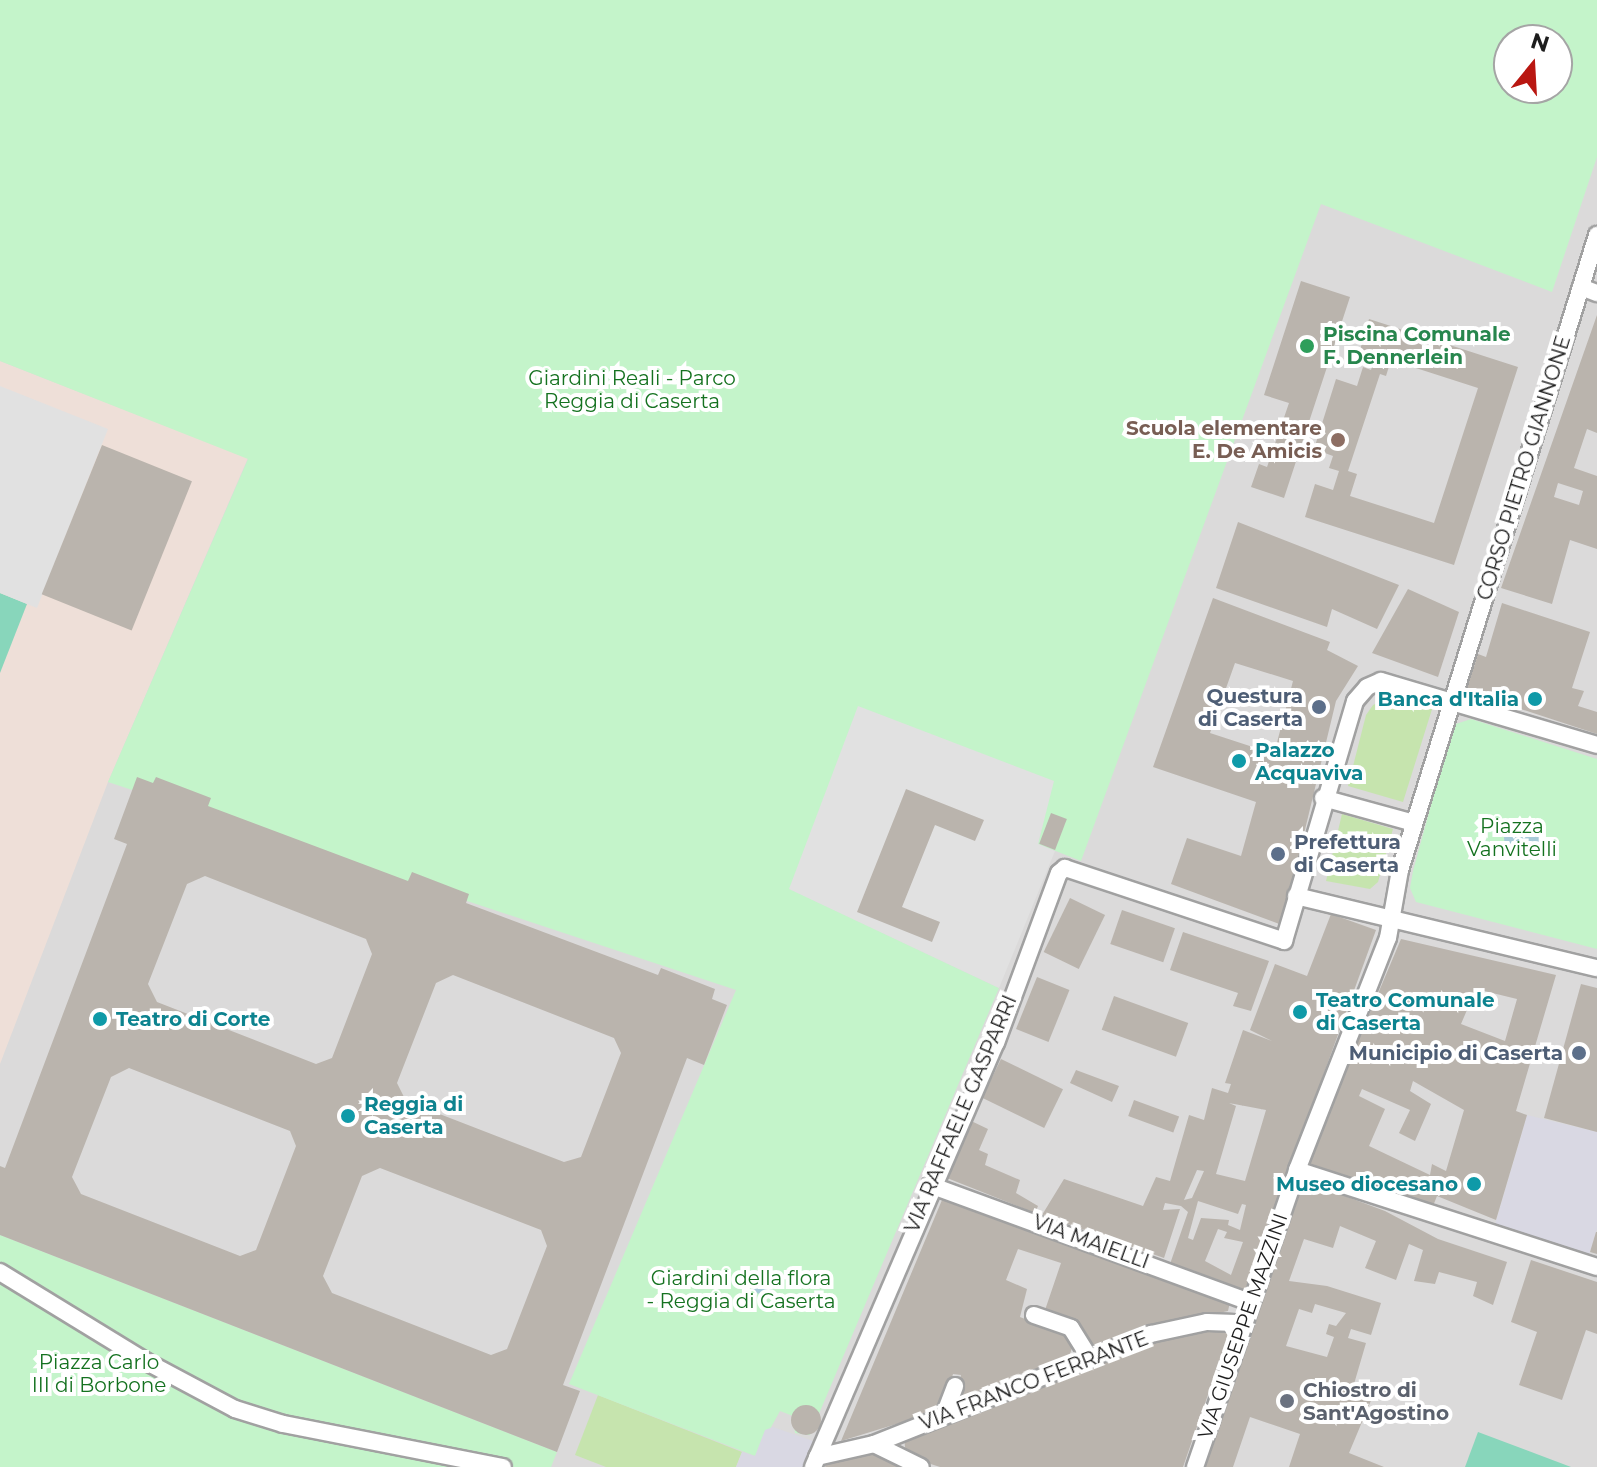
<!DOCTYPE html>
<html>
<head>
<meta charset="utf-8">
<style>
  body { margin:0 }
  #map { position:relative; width:1597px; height:1467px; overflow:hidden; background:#edebe4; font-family:Montserrat,sans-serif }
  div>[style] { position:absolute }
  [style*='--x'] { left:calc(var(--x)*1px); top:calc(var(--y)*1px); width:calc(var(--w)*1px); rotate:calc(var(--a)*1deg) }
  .residential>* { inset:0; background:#dbdada }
  .military>* { inset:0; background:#eedfd8 }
  .grass>* { inset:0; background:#c6e4ae }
  .park>* { inset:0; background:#c4f4ca }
  .pitch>* { inset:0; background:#88d6bb }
  .parking>* { inset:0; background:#e1e1e1 }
  .plaza>* { inset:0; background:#d9d8e3 }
  .water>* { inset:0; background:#a8cbd8 }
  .round { border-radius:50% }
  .building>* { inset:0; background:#bab4ad; transform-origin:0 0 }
  .roads { filter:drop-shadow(2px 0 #a1a1a1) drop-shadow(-2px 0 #a1a1a1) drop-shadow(0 2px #a1a1a1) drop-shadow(0 -2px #a1a1a1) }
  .street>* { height:16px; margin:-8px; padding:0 8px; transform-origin:8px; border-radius:8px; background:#fff }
  .dots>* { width:22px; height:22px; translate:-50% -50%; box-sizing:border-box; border:4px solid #fff; border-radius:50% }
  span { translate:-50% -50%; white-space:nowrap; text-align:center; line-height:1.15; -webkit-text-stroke:8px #fff; paint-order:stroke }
  .leisure-label { font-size:20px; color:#27864d; font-weight:700 }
  .left { translate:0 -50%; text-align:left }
  .park-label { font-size:20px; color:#157220 }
  .education-label { font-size:20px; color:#785e54; font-weight:700 }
  .right { translate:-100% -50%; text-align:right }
  .street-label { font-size:20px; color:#1d1d1d }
  .service-label { font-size:20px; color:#4e5e75; font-weight:700 }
  .culture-label { font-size:20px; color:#0d838f; font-weight:700 }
  .worship-label { font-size:20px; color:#5b616d; font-weight:700 }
  .north { position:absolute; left:1493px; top:24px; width:80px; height:80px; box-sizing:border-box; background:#fff; border:2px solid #a5a5a5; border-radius:50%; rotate:18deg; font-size:22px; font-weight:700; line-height:32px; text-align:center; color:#1d1d1d }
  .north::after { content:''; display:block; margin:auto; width:28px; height:36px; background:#b91711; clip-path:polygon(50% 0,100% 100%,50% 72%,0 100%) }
</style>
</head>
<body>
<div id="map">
  <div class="residential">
    <i style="clip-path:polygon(evenodd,0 0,1597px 0,1597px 1467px,0 1467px,0 0,1509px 40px,1557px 40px,1557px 88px,1509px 88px,1509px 40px)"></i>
  </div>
  <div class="military">
    <i style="clip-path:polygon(0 361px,248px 458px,108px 782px,0 1064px)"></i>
  </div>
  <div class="grass">
    <i style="clip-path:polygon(1393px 696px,1433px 706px,1403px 802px,1348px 786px,1366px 715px,1373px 705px)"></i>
    <i style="clip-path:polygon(1342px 814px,1393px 829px,1378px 882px,1370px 889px,1326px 881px)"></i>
    <i style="clip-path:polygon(598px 1395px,742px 1452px,736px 1467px,606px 1467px,575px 1455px)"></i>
  </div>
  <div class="park">
    <i style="clip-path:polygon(evenodd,0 0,1597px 0,1597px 157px,1552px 292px,1321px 204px,1081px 861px,1038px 844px,1053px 781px,790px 889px,999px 988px,810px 1435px,795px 1433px,793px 1416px,780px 1411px,755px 1456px,569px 1384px,736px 990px,108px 782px,248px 459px,0 361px,0 0,1509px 40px,1557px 40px,1557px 88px,1509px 88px,1509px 40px)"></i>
    <i style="clip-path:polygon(1471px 719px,1597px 759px,1597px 949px,1416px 902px,1410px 888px,1413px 871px,1448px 743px,1456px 724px)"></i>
    <i style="clip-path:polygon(0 1235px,557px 1452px,551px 1467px,0 1467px)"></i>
  </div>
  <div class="pitch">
    <i style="clip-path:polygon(0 593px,27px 604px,0 673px)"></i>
    <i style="clip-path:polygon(1478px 1432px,1571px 1467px,1465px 1467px)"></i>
  </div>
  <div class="parking">
    <i style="clip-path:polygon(0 386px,108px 429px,37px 608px,0 593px)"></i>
    <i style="clip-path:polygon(858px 706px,1054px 781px,1038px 844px,1055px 851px,999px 988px,789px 889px)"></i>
  </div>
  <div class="plaza">
    <i style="clip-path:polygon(1527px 1115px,1597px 1132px,1597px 1229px,1588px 1258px,1494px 1228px)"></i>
    <i style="clip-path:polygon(773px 1427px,813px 1441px,803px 1467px,736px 1467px,742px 1452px,755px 1456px,765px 1430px)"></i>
  </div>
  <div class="water">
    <i class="round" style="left:1504px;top:819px;width:38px;height:38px"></i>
    <i class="round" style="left:750px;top:1270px;width:24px;height:24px"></i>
  </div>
  <div class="building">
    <i style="clip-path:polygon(1301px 281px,1350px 297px,1284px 498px,1251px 487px,1259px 464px,1267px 467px,1289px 403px,1264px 395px)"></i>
    <i style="clip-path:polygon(evenodd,1597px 315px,1597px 433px,1587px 429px,1574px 468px,1597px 476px,1597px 549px,1570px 540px,1552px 604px,1501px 588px,1597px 315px,1558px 483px,1583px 491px,1579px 505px,1554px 497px,1558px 483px)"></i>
    <i style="clip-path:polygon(evenodd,1369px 319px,1518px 367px,1454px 565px,1305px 517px,1315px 484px,1333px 490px,1339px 471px,1329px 468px,1333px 456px,1314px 449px,1336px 379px,1357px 386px,1363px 367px,1371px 370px,1376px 355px,1360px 350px,1369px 319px,1391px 360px,1478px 388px,1434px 523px,1350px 496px,1357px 474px,1348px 471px,1380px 374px,1386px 376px,1391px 360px)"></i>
    <i style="left:102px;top:445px;width:97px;height:161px;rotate:22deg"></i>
    <i style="clip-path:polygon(1238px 522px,1399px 585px,1377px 629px,1332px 609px,1327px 627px,1216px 588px)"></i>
    <i style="clip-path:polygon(1408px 589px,1459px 612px,1438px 677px,1372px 653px)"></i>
    <i style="clip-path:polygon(evenodd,1213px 598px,1330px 642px,1327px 650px,1358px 666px,1336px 701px,1282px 925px,1171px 884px,1187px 838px,1241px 856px,1256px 802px,1153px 767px,1213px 598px,1235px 663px,1293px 681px,1274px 754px,1210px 733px,1235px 663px)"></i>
    <i style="clip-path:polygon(1502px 603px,1590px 632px,1572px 688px,1584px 691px,1578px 706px,1597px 712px,1597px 734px,1466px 691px,1478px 654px,1486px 657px)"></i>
    <i style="clip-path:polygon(evenodd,137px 777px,153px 783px,156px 777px,211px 798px,208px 806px,408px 881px,412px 872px,469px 894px,466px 903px,658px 975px,661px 968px,715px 989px,712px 999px,727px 1005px,704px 1065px,687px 1058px,563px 1385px,580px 1391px,557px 1452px,0 1235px,0 1166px,5px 1168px,127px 844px,114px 839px,137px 777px,205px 876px,366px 939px,372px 954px,332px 1058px,316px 1064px,157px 1002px,148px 984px,187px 884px,205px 876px,137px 777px,453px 975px,614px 1038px,621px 1053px,581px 1157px,564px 1162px,406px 1101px,397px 1083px,436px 983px,453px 975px,137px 777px,129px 1068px,290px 1131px,296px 1146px,256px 1250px,240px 1256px,81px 1194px,72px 1177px,111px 1077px,129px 1068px,137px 777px,380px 1168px,541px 1230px,547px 1246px,507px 1349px,491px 1355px,332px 1293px,323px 1276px,362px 1176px,380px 1168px)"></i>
    <i style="clip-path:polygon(906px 789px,984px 820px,975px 841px,935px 825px,902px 907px,940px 922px,932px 942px,857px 912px)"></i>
    <i style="left:1051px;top:813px;width:17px;height:33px;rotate:21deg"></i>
    <i style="left:1070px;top:898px;width:39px;height:60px;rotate:26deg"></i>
    <i style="left:1122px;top:910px;width:56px;height:36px;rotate:19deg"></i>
    <i style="clip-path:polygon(evenodd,1331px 914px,1376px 930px,1243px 1296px,1170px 1264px,1188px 1212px,1181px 1206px,1165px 1203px,1163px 1210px,1180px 1209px,1164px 1258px,1042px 1215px,1064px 1179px,1143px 1206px,1156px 1177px,1170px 1181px,1189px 1115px,1204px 1120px,1212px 1088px,1228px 1093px,1231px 1084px,1225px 1083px,1243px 1030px,1272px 1041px,1250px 1030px,1275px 964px,1307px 976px,1331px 914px,1229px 1103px,1266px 1110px,1245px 1181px,1216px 1174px,1236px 1106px,1229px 1103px,1331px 914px,1197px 1170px,1204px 1171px,1192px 1198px,1184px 1200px,1197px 1170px,1331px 914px,1198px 1201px,1238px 1214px,1242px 1204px,1246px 1205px,1240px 1230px,1228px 1225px,1229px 1220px,1201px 1218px,1193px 1240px,1188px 1238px,1198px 1201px,1331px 914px,1218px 1229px,1227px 1232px,1224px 1238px,1243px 1242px,1231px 1275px,1205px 1261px,1218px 1229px)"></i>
    <i style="clip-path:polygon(1183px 932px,1269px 961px,1251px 1011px,1233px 1006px,1238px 993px,1170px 970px)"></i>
    <i style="clip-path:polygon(evenodd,1401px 939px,1556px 975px,1516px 1111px,1527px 1115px,1496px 1220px,1437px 1196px,1431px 1211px,1305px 1167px,1401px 939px,1476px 989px,1517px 999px,1505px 1041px,1461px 1024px,1476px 989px,1401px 939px,1413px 1081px,1464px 1110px,1446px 1171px,1432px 1164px,1430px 1175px,1369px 1146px,1385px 1109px,1359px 1096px,1362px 1089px,1410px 1110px,1399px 1133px,1415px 1141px,1431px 1104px,1410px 1091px,1413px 1081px)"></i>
    <i style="left:1037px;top:977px;width:35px;height:56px;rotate:22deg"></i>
    <i style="clip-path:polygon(1581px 984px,1597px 988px,1597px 1132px,1544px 1118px)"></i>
    <i style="left:1114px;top:996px;width:79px;height:36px;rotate:20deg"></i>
    <i style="left:1001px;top:1059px;width:69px;height:43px;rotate:26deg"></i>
    <i style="clip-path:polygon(1076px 1070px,1119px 1086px,1112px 1102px,1070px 1083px)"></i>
    <i style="left:1134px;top:1100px;width:48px;height:17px;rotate:20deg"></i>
    <i style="clip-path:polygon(967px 1119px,988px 1129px,979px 1150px,988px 1154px,985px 1165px,1020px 1180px,1016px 1193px,1038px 1206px,1035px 1213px,942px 1176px)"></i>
    <i style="clip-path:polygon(evenodd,1302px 1180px,1385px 1211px,1438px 1239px,1507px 1262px,1493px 1305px,1473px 1296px,1477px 1282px,1439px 1272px,1435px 1284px,1414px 1281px,1423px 1250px,1409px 1244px,1396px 1280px,1365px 1268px,1376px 1241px,1340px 1226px,1333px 1248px,1304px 1239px,1289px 1281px,1327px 1286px,1381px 1303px,1371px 1335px,1351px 1329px,1348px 1338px,1366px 1343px,1354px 1384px,1375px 1391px,1349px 1453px,1384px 1467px,1289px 1467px,1300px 1434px,1250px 1417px,1233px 1467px,1205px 1467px,1302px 1180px,1315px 1304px,1346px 1313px,1336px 1326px,1329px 1324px,1326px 1334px,1334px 1337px,1327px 1357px,1286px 1346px,1299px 1309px,1312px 1313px,1315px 1304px)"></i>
    <i style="clip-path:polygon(942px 1200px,1231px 1298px,1228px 1311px,1129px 1332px,1091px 1347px,1044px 1313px,1061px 1263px,1018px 1249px,1006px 1280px,1027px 1289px,1020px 1317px,1075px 1339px,1068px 1360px,955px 1404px,961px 1375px,953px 1374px,942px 1410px,841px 1441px)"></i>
    <i style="clip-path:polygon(1596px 1232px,1597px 1232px,1597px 1254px,1590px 1252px)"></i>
    <i style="clip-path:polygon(1531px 1260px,1597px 1282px,1597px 1334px,1586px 1330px,1562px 1400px,1519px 1385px,1537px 1332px,1511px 1322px)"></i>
    <i style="clip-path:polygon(1208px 1328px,1229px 1334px,1183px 1467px,940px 1467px,906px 1456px,904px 1437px,1126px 1350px)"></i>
    <i class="round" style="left:791px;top:1405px;width:30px;height:30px"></i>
    <i style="clip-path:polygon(868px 1451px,900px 1467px,825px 1467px,829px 1457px)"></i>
  </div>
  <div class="roads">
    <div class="street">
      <i style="--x:1581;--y:287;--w:17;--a:21"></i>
      <i style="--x:1323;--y:798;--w:94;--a:15.4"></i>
      <i style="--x:1296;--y:896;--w:309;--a:13.5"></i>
      <i style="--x:1297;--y:1170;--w:315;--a:17.9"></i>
      <i style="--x:930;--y:1185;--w:341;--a:20.1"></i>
      <i style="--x:0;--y:1272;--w:170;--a:31.5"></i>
      <i style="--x:145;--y:1361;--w:102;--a:28.1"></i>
      <i style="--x:235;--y:1409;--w:50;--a:17.4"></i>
      <i style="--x:283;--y:1424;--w:224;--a:11.1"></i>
      <i style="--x:1034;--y:1315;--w:39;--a:19"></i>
      <i style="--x:1071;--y:1328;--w:32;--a:58"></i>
      <i style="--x:944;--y:1415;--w:31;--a:-69"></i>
      <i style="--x:874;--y:1444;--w:52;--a:26.1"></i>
      <i style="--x:817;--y:1457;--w:58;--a:-12.8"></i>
      <i style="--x:874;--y:1444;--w:298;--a:-21.7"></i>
      <i style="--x:1151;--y:1334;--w:57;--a:-12.1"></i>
      <i style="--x:1207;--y:1322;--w:36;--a:2"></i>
      <i style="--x:813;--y:1467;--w:462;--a:-66.7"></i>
      <i style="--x:996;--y:1043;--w:181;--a:-69.7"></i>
      <i style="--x:1059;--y:873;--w:8;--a:-40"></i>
      <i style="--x:1065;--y:868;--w:231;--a:18.4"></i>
      <i style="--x:1284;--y:941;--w:250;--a:-73.5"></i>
      <i style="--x:1355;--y:701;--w:18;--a:-49"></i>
      <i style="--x:1367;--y:687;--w:15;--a:-23"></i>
      <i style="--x:1381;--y:681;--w:225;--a:16.5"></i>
      <i style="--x:1195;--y:1467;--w:314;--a:-71"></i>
      <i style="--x:1297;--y:1170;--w:249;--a:-68.6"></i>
      <i style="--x:1388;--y:938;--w:69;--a:-80"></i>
      <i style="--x:1400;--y:870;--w:665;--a:-72.76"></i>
    </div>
  </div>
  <div class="dots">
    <i style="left:1307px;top:346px;background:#2e9e5b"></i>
    <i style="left:1338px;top:440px;background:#8d6e63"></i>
    <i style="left:1535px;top:699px;background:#0f9aa8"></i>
    <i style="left:1319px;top:707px;background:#5c6f8a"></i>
    <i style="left:1239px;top:761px;background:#0f9aa8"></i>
    <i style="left:1278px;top:854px;background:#5c6f8a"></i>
    <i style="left:1300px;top:1012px;background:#0f9aa8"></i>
    <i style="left:100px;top:1019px;background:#0f9aa8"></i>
    <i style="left:1579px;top:1053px;background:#5c6f8a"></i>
    <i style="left:348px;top:1116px;background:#0f9aa8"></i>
    <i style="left:1474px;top:1184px;background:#0f9aa8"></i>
    <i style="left:1287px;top:1401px;background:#6b7280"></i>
  </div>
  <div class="leisure-label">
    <span class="left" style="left:1323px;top:346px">Piscina Comunale<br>F. Dennerlein</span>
  </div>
  <div class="park-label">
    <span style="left:632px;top:390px">Giardini Reali - Parco<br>Reggia di Caserta</span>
    <span style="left:1512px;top:838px">Piazza<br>Vanvitelli</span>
    <span style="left:741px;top:1290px">Giardini della flora<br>- Reggia di Caserta</span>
    <span style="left:99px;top:1374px">Piazza Carlo<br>III di Borbone</span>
  </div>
  <div class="education-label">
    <span class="right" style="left:1322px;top:440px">Scuola elementare<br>E. De Amicis</span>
  </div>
  <div class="street-label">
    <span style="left:1524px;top:468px;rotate:-73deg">CORSO PIETRO GIANNONE</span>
    <span style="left:961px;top:1114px;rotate:-67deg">VIA RAFFAELE GASPARRI</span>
    <span style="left:1091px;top:1242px;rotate:20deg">VIA MAIELLI</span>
    <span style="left:1243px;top:1326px;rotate:-71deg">VIA GIUSEPPE MAZZINI</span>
    <span style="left:1034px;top:1381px;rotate:-21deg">VIA FRANCO FERRANTE</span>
  </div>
  <div class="service-label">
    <span class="right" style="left:1303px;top:708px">Questura<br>di Caserta</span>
    <span class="left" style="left:1294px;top:854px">Prefettura<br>di Caserta</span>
    <span class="right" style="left:1563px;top:1053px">Municipio di Caserta</span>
  </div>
  <div class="culture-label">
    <span class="right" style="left:1519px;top:699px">Banca d'Italia</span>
    <span class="left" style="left:1255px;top:762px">Palazzo<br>Acquaviva</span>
    <span class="left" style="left:1316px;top:1012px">Teatro Comunale<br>di Caserta</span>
    <span class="left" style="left:116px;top:1019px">Teatro di Corte</span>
    <span class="left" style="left:364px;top:1116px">Reggia di<br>Caserta</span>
    <span class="right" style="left:1458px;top:1184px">Museo diocesano</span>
  </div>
  <div class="worship-label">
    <span class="left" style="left:1303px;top:1402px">Chiostro di<br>Sant'Agostino</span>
  </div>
  <div class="north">N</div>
</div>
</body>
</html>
